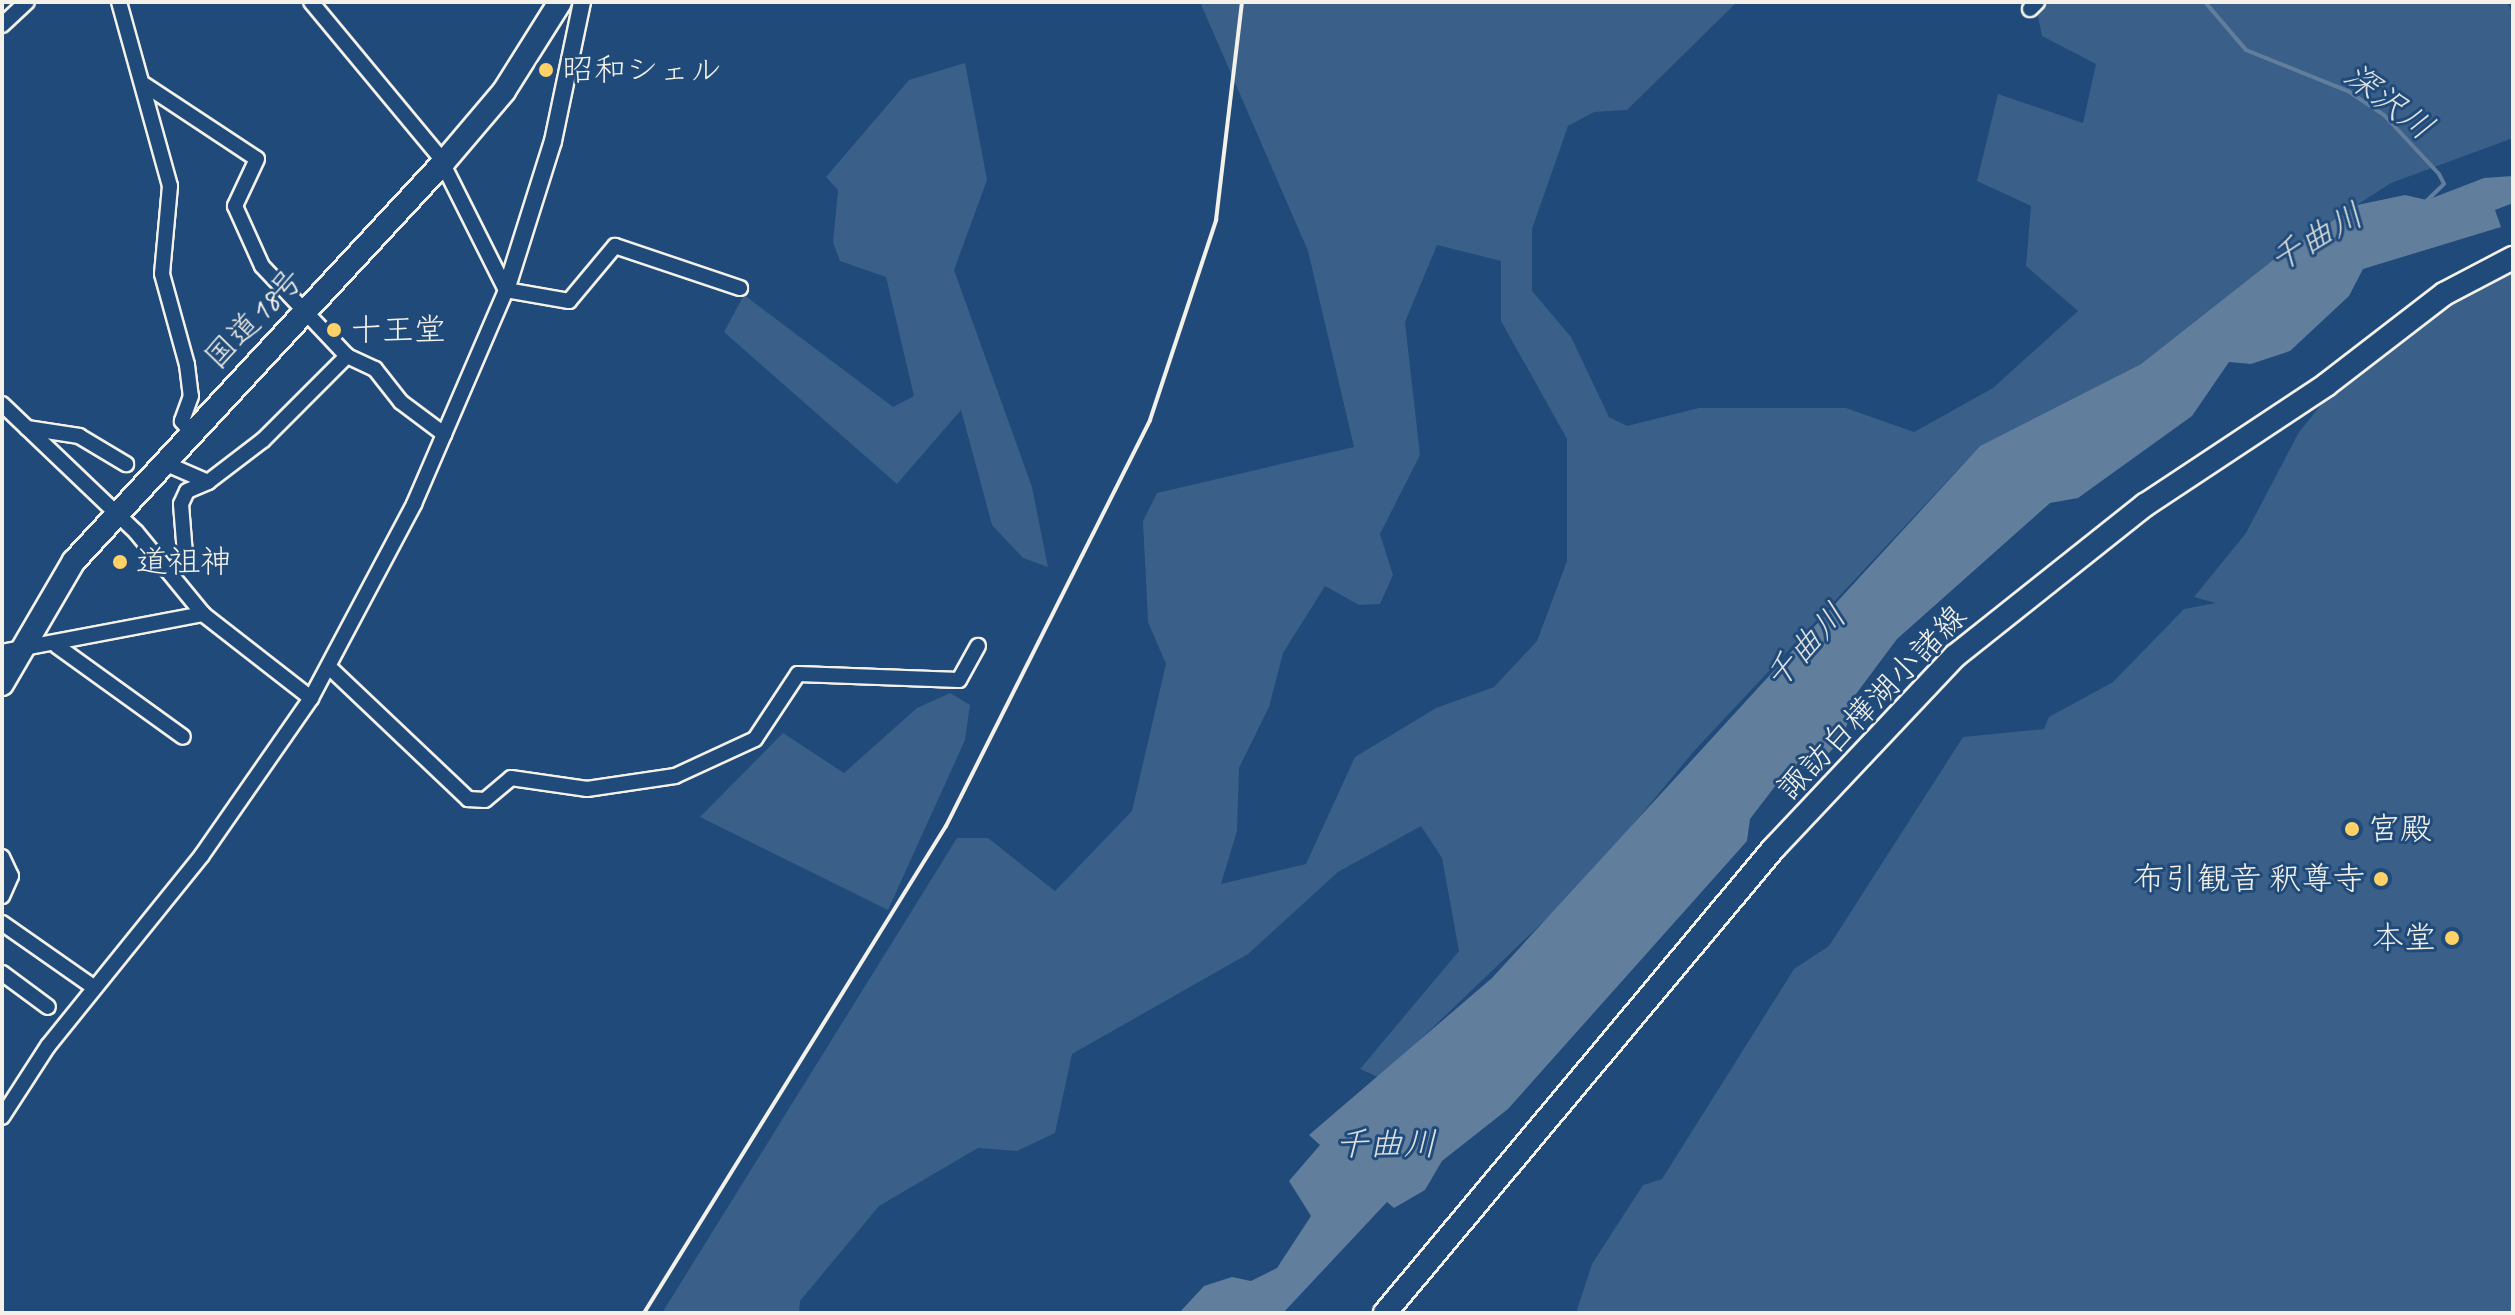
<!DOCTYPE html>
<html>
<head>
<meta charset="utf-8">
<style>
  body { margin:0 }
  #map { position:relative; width:2515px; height:1315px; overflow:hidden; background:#1f4a7a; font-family:Caveat,"Klee One",sans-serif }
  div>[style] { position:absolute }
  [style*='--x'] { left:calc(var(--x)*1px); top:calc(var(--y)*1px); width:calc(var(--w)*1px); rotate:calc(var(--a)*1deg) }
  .green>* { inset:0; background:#3a5f88 }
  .water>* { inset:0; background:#627e9d }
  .stream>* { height:4px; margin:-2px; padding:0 2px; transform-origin:2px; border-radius:2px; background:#627e9d }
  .roads { filter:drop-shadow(2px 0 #f4f1e8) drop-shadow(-2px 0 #f4f1e8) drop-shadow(0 2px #f4f1e8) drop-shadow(0 -2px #f4f1e8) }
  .minor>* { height:14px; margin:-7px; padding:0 7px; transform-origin:7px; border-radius:7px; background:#1f4a7a }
  .tertiary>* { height:16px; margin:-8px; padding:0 8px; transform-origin:8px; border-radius:8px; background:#1f4a7a }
  .primary>* { height:22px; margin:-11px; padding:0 11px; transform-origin:11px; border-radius:11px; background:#1f4a7a }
  .trunk>* { height:22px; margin:-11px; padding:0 11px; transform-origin:11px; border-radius:11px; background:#1f4a7a }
  .rail>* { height:4px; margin:-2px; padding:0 2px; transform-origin:2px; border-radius:2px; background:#f4f1e8 }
  .dots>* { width:22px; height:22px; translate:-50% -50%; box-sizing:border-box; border:4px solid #1f4a7a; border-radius:50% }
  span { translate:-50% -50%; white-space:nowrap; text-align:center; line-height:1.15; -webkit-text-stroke:6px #1f4a7a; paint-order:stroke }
  .poi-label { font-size:32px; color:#f4f1e8 }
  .left { translate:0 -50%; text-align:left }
  .right { translate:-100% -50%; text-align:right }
  .street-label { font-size:32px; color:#f4f1e8 }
  .water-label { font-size:34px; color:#dee0dd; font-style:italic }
  .frame { position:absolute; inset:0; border:4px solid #f4f1e8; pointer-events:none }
</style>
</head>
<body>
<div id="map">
  <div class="green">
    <i style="clip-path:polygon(evenodd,1200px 2px,1737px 2px,1627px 110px,1594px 112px,1568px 126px,1532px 229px,1532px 291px,1571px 337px,1609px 417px,1627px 426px,1699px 408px,1846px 408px,1914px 432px,1993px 388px,2078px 311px,2026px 266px,2031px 206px,1977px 181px,1998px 94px,2083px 123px,2096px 64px,2042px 36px,2035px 2px,2507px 2px,2513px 14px,2513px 138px,2391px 183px,2282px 253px,2141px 364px,1980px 446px,1694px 751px,1588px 879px,1380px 1078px,1360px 1069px,1459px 951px,1442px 858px,1421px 826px,1338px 872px,1248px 954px,1072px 1054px,1055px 1133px,1017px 1151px,978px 1148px,879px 1206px,800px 1301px,799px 1313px,662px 1313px,957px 838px,988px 838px,1055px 891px,1132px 811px,1166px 664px,1148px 622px,1143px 521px,1157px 493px,1354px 447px,1308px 251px,1200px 2px,1437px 245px,1501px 261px,1501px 321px,1567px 439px,1567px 561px,1537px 641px,1494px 687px,1436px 708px,1355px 757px,1306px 864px,1221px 884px,1237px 831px,1239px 768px,1269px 707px,1283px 653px,1325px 586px,1359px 605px,1380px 604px,1393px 575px,1380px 534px,1420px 455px,1405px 322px,1437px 245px)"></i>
    <i style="clip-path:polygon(965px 63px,987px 180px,954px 270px,1032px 487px,1048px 567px,1023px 558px,992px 525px,961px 410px,897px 484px,724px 332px,744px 295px,893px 407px,914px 396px,886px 277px,840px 261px,833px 242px,838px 190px,826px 177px,909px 80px)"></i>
    <i style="clip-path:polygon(2513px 265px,2513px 1313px,1576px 1313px,1592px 1264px,1643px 1185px,1662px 1179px,1794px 969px,1829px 946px,1963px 737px,2044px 729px,2049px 717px,2113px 682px,2184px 609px,2216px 603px,2194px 597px,2246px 533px,2299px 432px,2333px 390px,2447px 299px)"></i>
    <i style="clip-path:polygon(950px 693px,970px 705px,965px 740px,888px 910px,700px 817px,783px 733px,844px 773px,917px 708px)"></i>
  </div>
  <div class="water">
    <i style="clip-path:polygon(2513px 176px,2513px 203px,2495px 210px,2501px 227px,2363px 269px,2349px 296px,2290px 351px,2251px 364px,2229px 362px,2192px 416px,2078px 498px,2050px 503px,1897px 639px,1853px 698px,1844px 737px,1811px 772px,1792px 764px,1750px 819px,1747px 841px,1508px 1109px,1442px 1161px,1425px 1190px,1394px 1208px,1387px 1202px,1283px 1313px,1179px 1313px,1204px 1286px,1232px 1277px,1251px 1281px,1277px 1268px,1311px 1216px,1289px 1181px,1320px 1145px,1309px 1135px,1492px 978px,1980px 446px,2141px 364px,2282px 253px,2357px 205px,2405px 195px,2427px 200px,2484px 178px)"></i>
  </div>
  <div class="stream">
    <i style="--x:2205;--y:2;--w:63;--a:49.5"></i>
    <i style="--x:2246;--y:50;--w:110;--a:21.9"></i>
    <i style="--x:2348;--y:91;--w:43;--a:33.7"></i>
    <i style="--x:2384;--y:115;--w:81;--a:47"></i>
    <i style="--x:2439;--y:174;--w:11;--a:63"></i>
    <i style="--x:2444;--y:184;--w:28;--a:136"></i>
  </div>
  <div class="roads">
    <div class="minor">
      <i style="--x:119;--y:2;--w:191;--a:74.5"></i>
      <i style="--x:170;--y:186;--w:88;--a:95.2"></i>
      <i style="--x:162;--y:274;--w:94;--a:74.6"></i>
      <i style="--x:187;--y:365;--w:31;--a:83"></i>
      <i style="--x:191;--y:396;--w:27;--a:110"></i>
      <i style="--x:182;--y:421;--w:14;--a:51"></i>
      <i style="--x:2030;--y:9;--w:10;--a:-45"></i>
      <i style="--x:2;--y:25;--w:34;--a:-43"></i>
      <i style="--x:145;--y:85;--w:134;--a:33.5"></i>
      <i style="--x:257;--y:159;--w:52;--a:115.1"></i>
      <i style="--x:235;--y:206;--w:66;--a:65.8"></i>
      <i style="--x:262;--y:266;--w:124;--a:46.6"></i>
      <i style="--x:347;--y:356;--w:31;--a:25"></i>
      <i style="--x:375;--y:369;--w:42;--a:51.8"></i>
      <i style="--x:401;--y:402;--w:54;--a:36.7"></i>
      <i style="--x:506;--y:290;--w:64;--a:9.9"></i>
      <i style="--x:569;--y:301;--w:72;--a:-50.1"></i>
      <i style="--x:615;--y:246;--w:132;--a:18.6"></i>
      <i style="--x:2;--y:404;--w:185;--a:43.7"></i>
      <i style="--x:136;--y:532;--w:106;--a:50.7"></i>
      <i style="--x:203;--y:614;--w:137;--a:37.9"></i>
      <i style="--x:27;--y:428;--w:53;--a:8.7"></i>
      <i style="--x:79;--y:436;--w:55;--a:30.8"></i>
      <i style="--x:162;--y:462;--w:50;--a:23.5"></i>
      <i style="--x:208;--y:482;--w:69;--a:-37.4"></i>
      <i style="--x:263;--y:440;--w:119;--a:-45"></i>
      <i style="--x:172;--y:573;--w:23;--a:-56"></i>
      <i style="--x:185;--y:554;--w:50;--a:-94.6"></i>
      <i style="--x:181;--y:504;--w:14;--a:-65"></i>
      <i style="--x:187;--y:491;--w:23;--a:-23"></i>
      <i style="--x:57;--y:646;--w:155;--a:35.8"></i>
      <i style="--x:2;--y:652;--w:205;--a:-10.7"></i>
      <i style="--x:329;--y:667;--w:192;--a:43.5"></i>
      <i style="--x:468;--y:799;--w:17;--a:3"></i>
      <i style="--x:485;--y:800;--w:34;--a:-40"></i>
      <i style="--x:511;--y:778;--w:77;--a:8.2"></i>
      <i style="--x:587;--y:789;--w:89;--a:-8.4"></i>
      <i style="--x:675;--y:776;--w:88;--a:-24.8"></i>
      <i style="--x:755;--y:739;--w:78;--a:-56.5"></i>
      <i style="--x:798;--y:674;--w:161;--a:2.1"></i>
      <i style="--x:959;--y:680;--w:39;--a:-61"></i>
      <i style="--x:2;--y:857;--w:21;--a:65"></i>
      <i style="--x:11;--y:876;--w:22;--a:114"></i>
      <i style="--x:2;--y:923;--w:113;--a:35"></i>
      <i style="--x:2;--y:973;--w:57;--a:36.5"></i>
      <i style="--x:2;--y:1117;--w:85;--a:-57.1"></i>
      <i style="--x:48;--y:1046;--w:245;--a:-51.1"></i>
      <i style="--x:202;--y:855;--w:191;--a:-55.2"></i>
      <i style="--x:311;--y:698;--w:220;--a:-62"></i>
      <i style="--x:414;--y:504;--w:233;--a:-66.7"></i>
      <i style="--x:506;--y:290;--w:150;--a:-116.6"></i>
      <i style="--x:439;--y:156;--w:200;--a:-129.7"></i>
    </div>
    <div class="tertiary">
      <i style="--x:506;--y:290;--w:156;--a:-72.5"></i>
      <i style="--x:553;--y:141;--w:142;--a:-78.2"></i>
    </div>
    <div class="primary">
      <i style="--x:1385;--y:1313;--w:606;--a:-50.09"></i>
      <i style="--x:1774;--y:848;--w:264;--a:-46.7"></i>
      <i style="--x:1955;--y:656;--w:243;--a:-38.5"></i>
      <i style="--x:2145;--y:505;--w:217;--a:-33.5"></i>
      <i style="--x:2326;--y:385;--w:149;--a:-37.6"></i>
      <i style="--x:2444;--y:294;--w:78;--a:-27.6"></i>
    </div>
    <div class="trunk">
      <i style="--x:2;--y:684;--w:143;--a:-59.7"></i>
      <i style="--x:74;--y:561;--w:543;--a:-47.17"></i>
      <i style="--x:443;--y:163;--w:94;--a:-49.7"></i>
      <i style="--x:504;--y:91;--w:105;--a:-57.8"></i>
    </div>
  </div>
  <div class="rail">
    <i style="--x:644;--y:1313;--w:573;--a:-58.2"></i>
    <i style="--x:946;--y:826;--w:454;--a:-63.3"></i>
    <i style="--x:1150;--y:420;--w:211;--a:-71.7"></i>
    <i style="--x:1216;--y:220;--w:220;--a:-83.2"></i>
  </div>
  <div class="dots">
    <i style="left:546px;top:70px;background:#ffd166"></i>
    <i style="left:334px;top:330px;background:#ffd166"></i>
    <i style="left:120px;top:562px;background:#ffd166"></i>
    <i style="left:2352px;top:829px;background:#ffd166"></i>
    <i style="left:2381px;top:879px;background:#ffd166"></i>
    <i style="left:2452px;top:938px;background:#ffd166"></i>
  </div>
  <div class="poi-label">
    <span class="left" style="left:562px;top:70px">昭和シェル</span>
    <span class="left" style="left:350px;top:330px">十王堂</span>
    <span class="left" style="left:136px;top:562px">道祖神</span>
    <span class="left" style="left:2368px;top:829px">宮殿</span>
    <span class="right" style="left:2365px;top:879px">布引観音 釈尊寺</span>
    <span class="right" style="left:2436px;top:938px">本堂</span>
  </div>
  <div class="street-label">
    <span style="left:254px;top:319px;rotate:-46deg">国道18号</span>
    <span style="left:1872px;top:703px;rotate:-46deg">諏訪白樺湖小諸線</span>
  </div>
  <div class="water-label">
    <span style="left:2389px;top:101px;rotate:37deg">深沢川</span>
    <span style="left:2316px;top:237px;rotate:-30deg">千曲川</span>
    <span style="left:1805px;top:646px;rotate:-47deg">千曲川</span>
    <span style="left:1386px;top:1144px">千曲川</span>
  </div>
  <div class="frame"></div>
</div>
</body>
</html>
